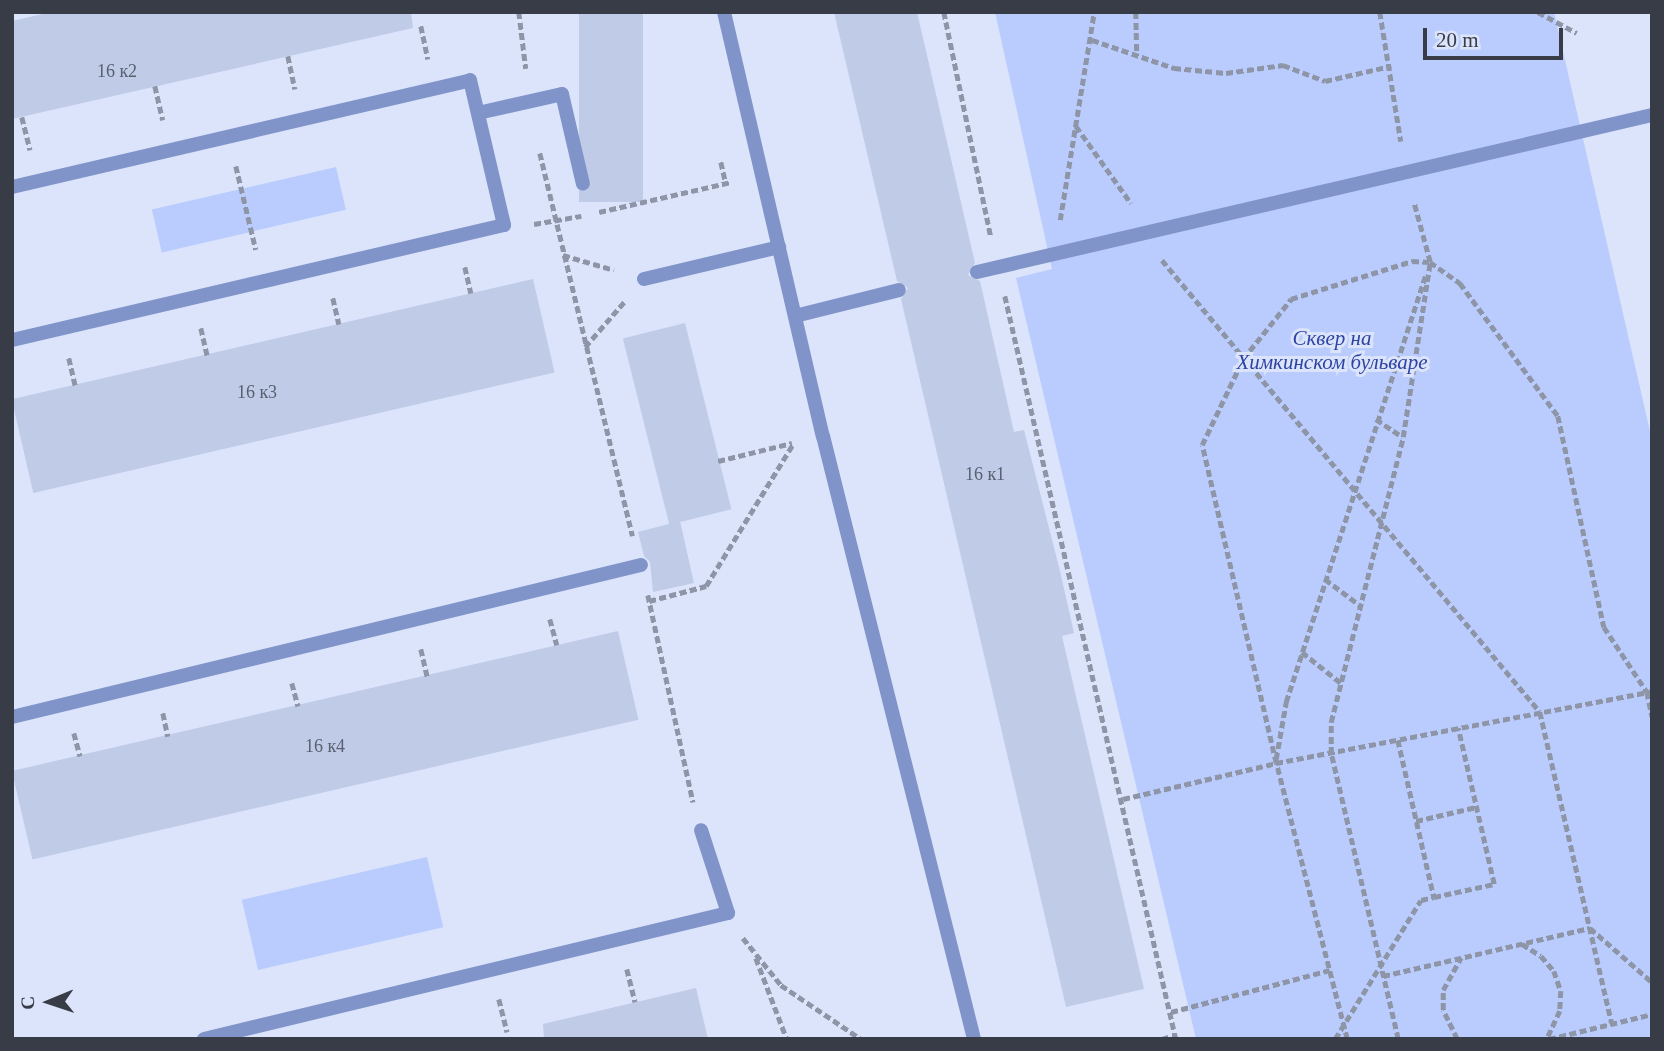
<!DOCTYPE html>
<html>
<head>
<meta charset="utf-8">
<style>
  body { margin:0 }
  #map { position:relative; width:1664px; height:1051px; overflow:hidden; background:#dbe4fb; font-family:"Times New Roman",serif }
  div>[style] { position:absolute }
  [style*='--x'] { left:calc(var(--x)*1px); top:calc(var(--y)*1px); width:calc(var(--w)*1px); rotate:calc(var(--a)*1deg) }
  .green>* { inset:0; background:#b9ccfd; transform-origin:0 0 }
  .building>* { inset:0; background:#c0cbe8; transform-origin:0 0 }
  .path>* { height:4.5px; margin-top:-2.25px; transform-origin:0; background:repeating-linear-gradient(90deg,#8e95a7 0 7px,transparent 0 10.5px) }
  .service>* { height:14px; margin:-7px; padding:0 7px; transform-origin:7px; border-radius:7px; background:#8094c9 }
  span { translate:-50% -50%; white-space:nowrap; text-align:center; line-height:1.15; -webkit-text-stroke:6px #dbe4fb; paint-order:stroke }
  .number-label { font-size:18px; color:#59606f }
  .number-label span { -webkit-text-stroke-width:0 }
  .park-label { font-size:21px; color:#2e44a3; font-style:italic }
  .frame { position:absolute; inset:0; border:14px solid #373c47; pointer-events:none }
  .north { position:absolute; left:14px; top:967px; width:70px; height:70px; -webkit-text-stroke:5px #dbe4fb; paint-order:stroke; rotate:268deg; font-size:19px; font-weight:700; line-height:28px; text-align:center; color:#373c47 }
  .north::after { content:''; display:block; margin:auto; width:24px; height:32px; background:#373c47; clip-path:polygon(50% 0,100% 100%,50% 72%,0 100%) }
  .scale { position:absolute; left:1423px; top:28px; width:140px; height:32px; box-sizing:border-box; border:4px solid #373c47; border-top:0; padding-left:9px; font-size:21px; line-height:24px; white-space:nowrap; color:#373c47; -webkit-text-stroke:5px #dbe4fb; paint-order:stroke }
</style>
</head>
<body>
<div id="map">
  <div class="green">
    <i style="clip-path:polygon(995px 12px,1554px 12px,1652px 440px,1652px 1039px,1196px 1039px,1016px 278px,1052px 269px)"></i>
    <i style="left:336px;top:167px;width:44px;height:189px;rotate:77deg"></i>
    <i style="left:427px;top:857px;width:72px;height:190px;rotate:77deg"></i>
  </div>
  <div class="building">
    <i style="clip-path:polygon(51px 12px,411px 12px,413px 28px,12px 119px,12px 21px)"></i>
    <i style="left:579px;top:12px;width:64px;height:190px"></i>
    <i style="clip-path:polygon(834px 12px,917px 12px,975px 263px,968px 275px,980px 281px,1014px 432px,1024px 430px,1060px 571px,1074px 633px,1062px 636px,1144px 989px,1066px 1007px,901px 299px,908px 288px,897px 281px)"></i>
    <i style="left:533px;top:279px;width:96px;height:535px;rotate:77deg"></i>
    <i style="left:685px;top:323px;width:192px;height:64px;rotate:76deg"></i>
    <i style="clip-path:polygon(680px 521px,694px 583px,653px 592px,650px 562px,644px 556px,638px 532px)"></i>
    <i style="left:618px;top:631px;width:91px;height:622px;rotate:77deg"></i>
    <i style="clip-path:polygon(696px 988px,708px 1039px,544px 1039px,543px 1024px)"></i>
  </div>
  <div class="path">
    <i style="--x:519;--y:12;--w:57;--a:83"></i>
    <i style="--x:944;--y:12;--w:230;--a:78.2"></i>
    <i style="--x:1136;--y:12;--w:43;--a:88.7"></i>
    <i style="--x:1380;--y:12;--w:131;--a:80.8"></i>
    <i style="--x:1538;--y:12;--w:44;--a:28.3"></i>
    <i style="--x:421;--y:26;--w:34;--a:78"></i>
    <i style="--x:1092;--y:40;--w:87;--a:18.9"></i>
    <i style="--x:1174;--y:68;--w:52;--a:5.5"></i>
    <i style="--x:1226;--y:73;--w:58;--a:-8"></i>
    <i style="--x:1283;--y:65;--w:45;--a:20.9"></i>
    <i style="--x:1325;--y:81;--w:68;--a:-12.8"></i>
    <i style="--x:288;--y:56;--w:34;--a:78"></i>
    <i style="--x:155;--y:86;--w:35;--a:77"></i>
    <i style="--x:22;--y:117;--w:34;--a:76"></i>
    <i style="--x:1076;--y:126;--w:95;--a:54.5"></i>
    <i style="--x:540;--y:153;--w:394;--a:76.4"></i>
    <i style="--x:721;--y:162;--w:22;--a:77"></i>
    <i style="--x:236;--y:166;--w:86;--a:76.6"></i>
    <i style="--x:599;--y:212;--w:135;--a:-12.8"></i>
    <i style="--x:1060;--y:220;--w:211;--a:-80.7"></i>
    <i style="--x:534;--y:224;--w:48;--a:-9.7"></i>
    <i style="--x:563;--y:255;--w:53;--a:16.4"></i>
    <i style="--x:1162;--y:260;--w:589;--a:50.09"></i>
    <i style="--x:1540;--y:712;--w:319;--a:77"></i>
    <i style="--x:465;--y:267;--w:27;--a:77"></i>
    <i style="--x:1005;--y:296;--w:762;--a:77.04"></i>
    <i style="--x:333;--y:298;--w:27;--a:77"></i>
    <i style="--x:201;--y:328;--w:28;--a:77"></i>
    <i style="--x:585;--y:347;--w:60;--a:-49.1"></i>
    <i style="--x:69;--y:358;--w:28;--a:77"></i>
    <i style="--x:1376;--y:419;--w:32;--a:34"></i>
    <i style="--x:718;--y:461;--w:76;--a:-13.7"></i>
    <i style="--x:1325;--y:579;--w:45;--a:36.9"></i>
    <i style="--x:648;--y:595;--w:212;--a:77.7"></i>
    <i style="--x:649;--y:601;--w:59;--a:-14.7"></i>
    <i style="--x:706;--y:586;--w:167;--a:-58.5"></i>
    <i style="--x:550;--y:619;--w:27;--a:75"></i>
    <i style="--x:421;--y:649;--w:28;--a:77"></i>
    <i style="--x:1302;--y:652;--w:50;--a:38.5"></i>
    <i style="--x:292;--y:683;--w:24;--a:75"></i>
    <i style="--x:163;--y:713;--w:24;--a:78"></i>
    <i style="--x:74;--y:733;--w:24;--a:75"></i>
    <i style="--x:1398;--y:740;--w:161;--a:77.1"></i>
    <i style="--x:1434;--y:897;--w:61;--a:-12.2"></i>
    <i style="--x:1494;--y:884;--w:160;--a:-103"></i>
    <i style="--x:1276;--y:759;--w:58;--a:-80"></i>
    <i style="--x:1286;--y:702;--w:448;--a:-71.9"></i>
    <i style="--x:1123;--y:799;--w:157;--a:-13.2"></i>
    <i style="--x:1276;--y:763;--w:383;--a:-10.8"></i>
    <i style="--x:1416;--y:821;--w:62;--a:-13.1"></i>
    <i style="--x:743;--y:938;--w:60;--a:51"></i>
    <i style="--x:781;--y:985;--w:97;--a:34"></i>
    <i style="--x:1522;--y:944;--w:22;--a:32"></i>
    <i style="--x:1541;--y:956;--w:20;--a:49"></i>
    <i style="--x:1554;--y:971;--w:21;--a:71"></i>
    <i style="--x:1561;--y:991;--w:20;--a:93"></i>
    <i style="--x:1560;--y:1011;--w:31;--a:115"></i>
    <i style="--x:756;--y:958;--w:87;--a:69.1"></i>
    <i style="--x:627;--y:969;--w:34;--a:76"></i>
    <i style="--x:1383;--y:976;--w:212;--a:-13.1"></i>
    <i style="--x:1590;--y:928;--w:82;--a:41.1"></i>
    <i style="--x:499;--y:999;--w:34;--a:76"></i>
    <i style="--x:1171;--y:1012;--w:164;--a:-14.8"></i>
    <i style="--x:1162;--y:1039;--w:14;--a:-17"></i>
    <i style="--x:1335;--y:1039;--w:163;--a:-58.3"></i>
    <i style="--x:1421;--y:900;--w:13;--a:-13"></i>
    <i style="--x:1347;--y:1039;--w:285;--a:-104.4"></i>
    <i style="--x:1276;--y:763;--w:326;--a:-103.1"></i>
    <i style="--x:1202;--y:445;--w:95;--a:-64.5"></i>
    <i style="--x:1243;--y:359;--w:77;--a:-51.3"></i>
    <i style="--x:1291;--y:299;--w:127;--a:-17.4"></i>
    <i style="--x:1412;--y:261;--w:18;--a:3"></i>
    <i style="--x:1430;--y:262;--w:37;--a:35"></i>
    <i style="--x:1460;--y:283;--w:165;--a:53.6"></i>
    <i style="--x:1558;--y:416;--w:216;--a:77.7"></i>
    <i style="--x:1604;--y:627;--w:78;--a:56.5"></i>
    <i style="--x:1647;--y:692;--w:25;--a:78"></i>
    <i style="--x:1398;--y:1039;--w:293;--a:-103.2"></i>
    <i style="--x:1331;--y:754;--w:32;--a:-90"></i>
    <i style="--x:1331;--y:722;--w:294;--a:-75.8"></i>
    <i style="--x:1403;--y:437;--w:177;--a:-81.2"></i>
    <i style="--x:1430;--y:262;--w:61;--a:-105.2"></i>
    <i style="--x:1457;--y:1039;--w:32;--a:-116"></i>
    <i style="--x:1443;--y:1010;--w:20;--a:-90"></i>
    <i style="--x:1443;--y:990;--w:37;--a:-61"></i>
    <i style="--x:1549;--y:1039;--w:106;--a:-13.6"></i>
  </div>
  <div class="service">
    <i style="--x:724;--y:12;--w:435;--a:76.9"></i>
    <i style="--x:823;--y:436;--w:622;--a:75.94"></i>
    <i style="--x:478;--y:113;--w:86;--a:-12.7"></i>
    <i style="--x:562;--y:94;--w:92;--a:76.9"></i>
    <i style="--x:12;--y:187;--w:470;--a:-13.1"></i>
    <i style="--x:470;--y:80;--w:149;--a:76.8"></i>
    <i style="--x:504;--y:225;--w:505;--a:166.84"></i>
    <i style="--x:977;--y:272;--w:693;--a:-13.09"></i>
    <i style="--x:644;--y:279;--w:139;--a:-13.3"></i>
    <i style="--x:795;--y:316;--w:107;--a:-14"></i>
    <i style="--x:12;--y:717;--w:647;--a:-13.59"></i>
    <i style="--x:204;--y:1039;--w:539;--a:-13.52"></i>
    <i style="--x:728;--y:913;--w:87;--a:-108"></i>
  </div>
  <div class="number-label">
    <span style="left:117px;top:71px">16 к2</span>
    <span style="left:257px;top:392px">16 к3</span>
    <span style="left:985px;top:474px">16 к1</span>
    <span style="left:325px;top:746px">16 к4</span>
  </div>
  <div class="park-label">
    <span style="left:1332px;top:350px">Сквер на<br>Химкинском бульваре</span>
  </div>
  <div class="frame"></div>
  <div class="north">С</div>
  <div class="scale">20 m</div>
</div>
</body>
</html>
